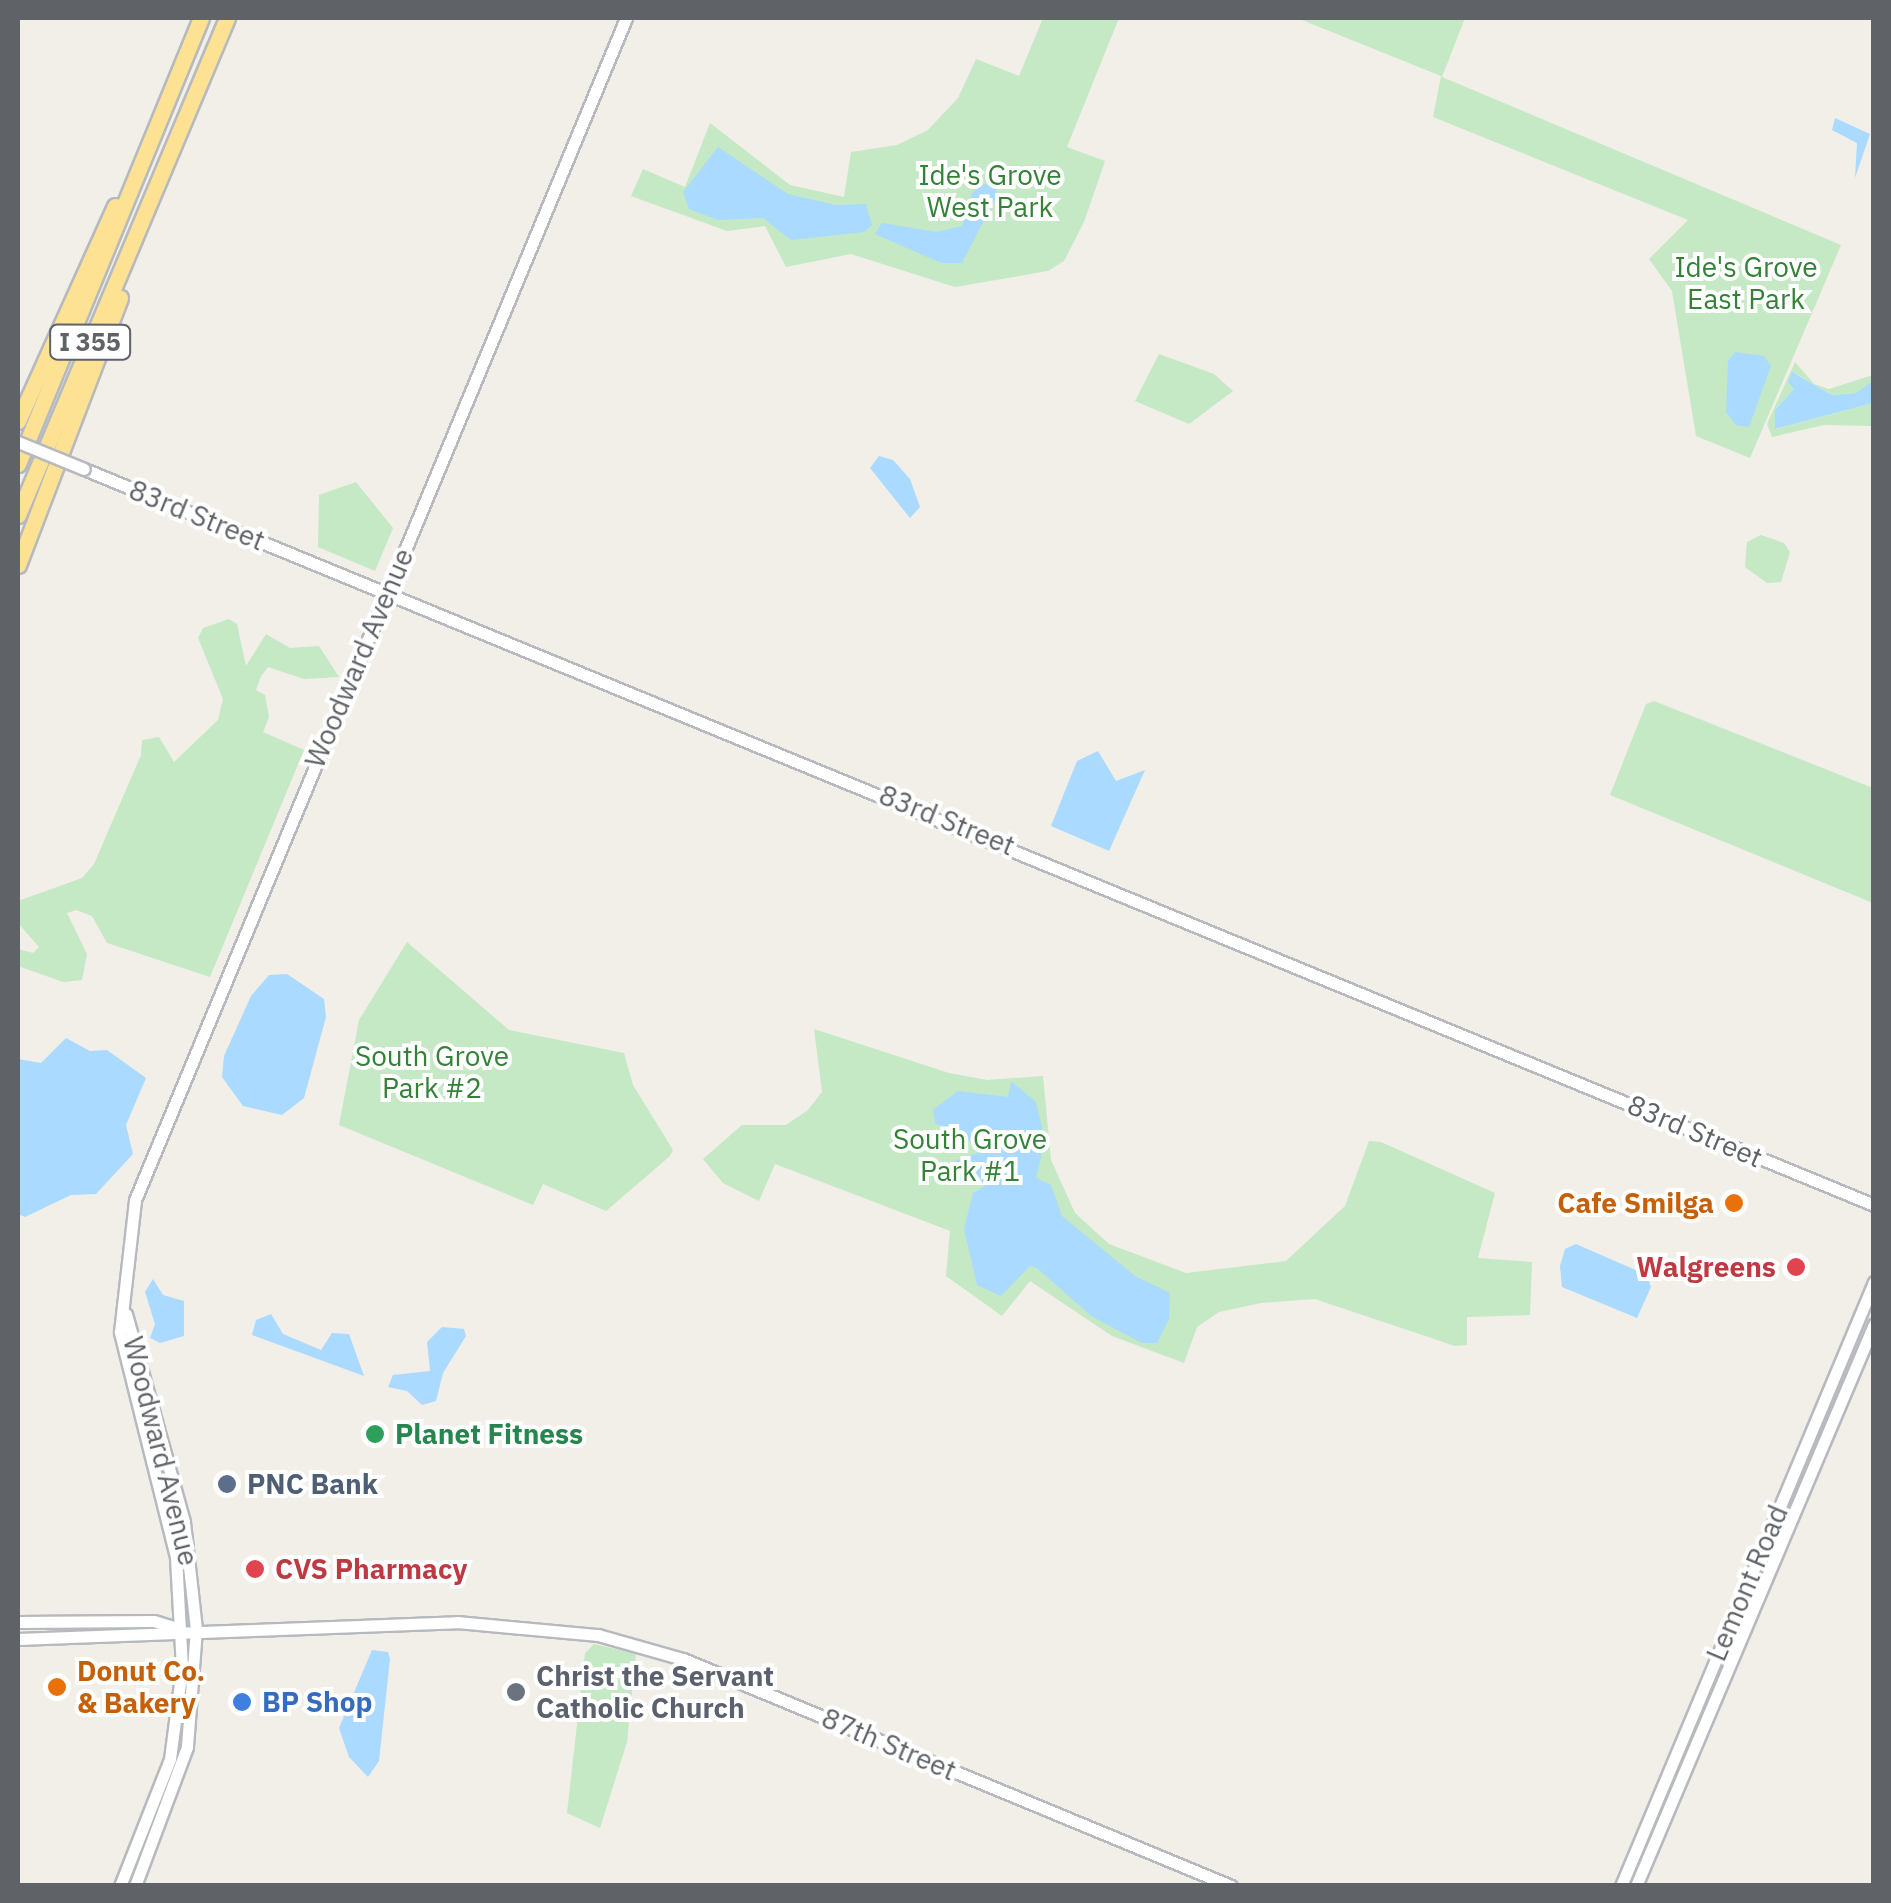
<!DOCTYPE html>
<html>
<head>
<meta charset="utf-8">
<style>
  body { margin:0 }
  #map { position:relative; width:1891px; height:1903px; overflow:hidden; background:#f1efe8; font-family:"IBM Plex Sans",sans-serif }
  div>[style] { position:absolute }
  [style*='--x'] { left:calc(var(--x)*1px); top:calc(var(--y)*1px); width:calc(var(--w)*1px); rotate:calc(var(--a)*1deg) }
  .green>* { inset:0; background:#c5e8c5 }
  .water>* { inset:0; background:#aadaff }
  .roads { filter:drop-shadow(2px 0 #b6babf) drop-shadow(-2px 0 #b6babf) drop-shadow(0 2px #b6babf) drop-shadow(0 -2px #b6babf) }
  .secondary>* { height:11px; margin:-5.5px; padding:0 5.5px; transform-origin:5.5px; border-radius:5.5px; background:#fff }
  .highway>* { height:15px; margin:-7.5px; padding:0 7.5px; transform-origin:7.5px; border-radius:7.5px; background:#fde293 }
  .bridges { filter:drop-shadow(2px 0 #b6babf) drop-shadow(-2px 0 #b6babf) drop-shadow(0 2px #b6babf) drop-shadow(0 -2px #b6babf) }
  .secondary-bridge>* { height:11px; margin:-5.5px; padding:0 5.5px; transform-origin:5.5px; border-radius:5.5px; background:#fff }
  .dots>* { width:28px; height:28px; translate:-50% -50%; box-sizing:border-box; border:5px solid #fff; border-radius:50% }
  span { translate:-50% -50%; white-space:nowrap; text-align:center; line-height:1.15; -webkit-text-stroke:8px #fff; paint-order:stroke }
  .shield-label span { padding:2px 8px; background:#fff; border:2px solid; border-radius:8px; -webkit-text-stroke-width:0 }
  .shield-label { font-size:25px; color:#5f6368; font-weight:700 }
  .park-label { font-size:28px; color:#348238 }
  .street-label { font-size:28px; color:#5f6368 }
  .food-label { font-size:28px; color:#c56008; font-weight:700 }
  .right { translate:-100% -50%; text-align:right }
  .left { translate:0 -50%; text-align:left }
  .health-label { font-size:28px; color:#be3a42; font-weight:700 }
  .leisure-label { font-size:28px; color:#27864d; font-weight:700 }
  .service-label { font-size:28px; color:#4e5e75; font-weight:700 }
  .worship-label { font-size:28px; color:#5b616d; font-weight:700 }
  .shop-label { font-size:28px; color:#366cbe; font-weight:700 }
  .frame { position:absolute; inset:0; border:20px solid #5f6368; pointer-events:none }
</style>
</head>
<body>
<div id="map">
  <div class="green">
    <i style="clip-path:polygon(1043px 18px,1119px 18px,1067px 147px,1105px 161px,1084px 222px,1064px 261px,1048px 271px,955px 287px,851px 254px,786px 267px,765px 226px,727px 231px,631px 196px,643px 169px,685px 187px,710px 123px,790px 185px,844px 197px,851px 152px,897px 145px,928px 130px,958px 98px,976px 59px,1019px 76px)"></i>
    <i style="clip-path:polygon(1297px 18px,1465px 18px,1442px 77px,1841px 245px,1750px 458px,1696px 436px,1672px 291px,1649px 259px,1688px 220px,1433px 117px,1441px 76px)"></i>
    <i style="clip-path:polygon(1159px 354px,1214px 374px,1233px 391px,1189px 424px,1135px 401px)"></i>
    <i style="clip-path:polygon(1795px 362px,1814px 384px,1829px 389px,1873px 375px,1873px 382px,1856px 393px,1832px 395px,1796px 374px,1794px 389px,1775px 410px,1776px 429px,1873px 403px,1873px 426px,1824px 425px,1772px 437px,1767px 424px)"></i>
    <i style="clip-path:polygon(356px 482px,393px 528px,375px 571px,318px 547px,319px 495px)"></i>
    <i style="clip-path:polygon(1761px 535px,1784px 543px,1790px 552px,1781px 582px,1767px 583px,1745px 567px,1747px 542px)"></i>
    <i style="clip-path:polygon(229px 619px,237px 624px,246px 666px,266px 634px,290px 648px,319px 646px,339px 677px,304px 679px,268px 667px,261px 676px,256px 690px,265px 695px,269px 717px,263px 732px,304px 750px,210px 977px,107px 943px,92px 916px,76px 910px,67px 913px,87px 954px,82px 980px,63px 982px,18px 966px,18px 949px,33px 953px,39px 947px,18px 923px,18px 901px,82px 878px,94px 864px,141px 755px,142px 740px,159px 737px,174px 762px,218px 720px,223px 699px,198px 638px,203px 628px)"></i>
    <i style="clip-path:polygon(1654px 701px,1873px 788px,1873px 903px,1610px 795px,1646px 704px)"></i>
    <i style="clip-path:polygon(407px 942px,509px 1030px,624px 1053px,633px 1085px,673px 1150px,670px 1156px,606px 1211px,543px 1184px,533px 1205px,339px 1125px,359px 1020px)"></i>
    <i style="clip-path:polygon(814px 1029px,949px 1073px,987px 1080px,1043px 1076px,1051px 1160px,1075px 1213px,1109px 1244px,1186px 1273px,1286px 1261px,1345px 1206px,1369px 1141px,1381px 1142px,1495px 1193px,1478px 1258px,1532px 1262px,1530px 1315px,1467px 1317px,1467px 1345px,1455px 1346px,1315px 1299px,1261px 1303px,1219px 1312px,1197px 1327px,1184px 1363px,1112px 1336px,1030px 1281px,1002px 1316px,946px 1276px,950px 1231px,775px 1164px,759px 1201px,723px 1183px,703px 1159px,742px 1125px,786px 1125px,808px 1110px,822px 1092px)"></i>
    <i style="clip-path:polygon(594px 1644px,636px 1654px,627px 1742px,600px 1828px,567px 1813px,585px 1653px)"></i>
  </div>
  <div class="water">
    <i style="clip-path:polygon(1835px 118px,1870px 134px,1855px 178px,1857px 143px,1832px 130px)"></i>
    <i style="clip-path:polygon(718px 147px,788px 194px,836px 205px,866px 204px,872px 225px,864px 232px,791px 240px,763px 218px,718px 220px,689px 209px,683px 192px)"></i>
    <i style="clip-path:polygon(984px 184px,997px 187px,996px 197px,962px 263px,941px 263px,875px 234px,882px 223px,937px 232px,962px 226px,972px 193px)"></i>
    <i style="clip-path:polygon(1735px 352px,1764px 356px,1771px 366px,1749px 427px,1736px 425px,1726px 412px,1728px 361px)"></i>
    <i style="clip-path:polygon(1792px 372px,1832px 395px,1856px 393px,1873px 381px,1873px 403px,1775px 429px,1775px 410px,1794px 389px,1788px 382px)"></i>
    <i style="clip-path:polygon(879px 456px,893px 460px,910px 479px,920px 507px,910px 518px,870px 468px)"></i>
    <i style="clip-path:polygon(1098px 751px,1116px 781px,1145px 770px,1109px 851px,1051px 826px,1077px 761px)"></i>
    <i style="clip-path:polygon(287px 974px,324px 999px,326px 1017px,304px 1098px,282px 1115px,243px 1106px,222px 1077px,224px 1056px,251px 996px,269px 975px)"></i>
    <i style="clip-path:polygon(66px 1038px,90px 1051px,107px 1050px,146px 1078px,126px 1125px,133px 1154px,96px 1194px,71px 1195px,25px 1217px,18px 1214px,18px 1059px,41px 1063px)"></i>
    <i style="clip-path:polygon(1011px 1081px,1036px 1102px,1045px 1140px,1036px 1178px,1051px 1185px,1062px 1216px,1135px 1276px,1170px 1293px,1169px 1319px,1157px 1343px,1142px 1343px,1091px 1316px,1037px 1268px,1030px 1266px,1001px 1296px,977px 1285px,964px 1229px,973px 1193px,990px 1183px,952px 1184px,939px 1172px,943px 1165px,986px 1150px,935px 1123px,933px 1110px,958px 1091px,1008px 1097px)"></i>
    <i style="clip-path:polygon(1576px 1244px,1647px 1275px,1651px 1287px,1637px 1318px,1562px 1287px,1560px 1266px,1565px 1249px)"></i>
    <i style="clip-path:polygon(153px 1279px,163px 1295px,184px 1301px,184px 1336px,160px 1343px,150px 1338px,155px 1324px,145px 1292px)"></i>
    <i style="clip-path:polygon(271px 1314px,283px 1334px,321px 1350px,332px 1333px,349px 1334px,364px 1376px,252px 1335px,256px 1320px)"></i>
    <i style="clip-path:polygon(442px 1327px,464px 1329px,466px 1336px,443px 1373px,436px 1401px,422px 1405px,407px 1391px,388px 1387px,393px 1375px,430px 1371px,427px 1342px)"></i>
    <i style="clip-path:polygon(372px 1650px,388px 1652px,390px 1659px,379px 1761px,368px 1777px,349px 1757px,339px 1728px)"></i>
  </div>
  <div class="roads">
    <div class="secondary">
      <i style="--x:84;--y:469;--w:1935;--a:22.35"></i>
      <i style="--x:126;--y:1314;--w:216;--a:74.4"></i>
      <i style="--x:184;--y:1522;--w:108;--a:83.6"></i>
      <i style="--x:196;--y:1629;--w:118;--a:94.4"></i>
      <i style="--x:187;--y:1747;--w:148;--a:110.5"></i>
      <i style="--x:18;--y:1622;--w:136;--a:-0.4"></i>
      <i style="--x:154;--y:1621;--w:28;--a:17"></i>
      <i style="--x:18;--y:1639;--w:439;--a:-2.2"></i>
      <i style="--x:457;--y:1622;--w:142;--a:5.3"></i>
      <i style="--x:598;--y:1635;--w:88;--a:15.8"></i>
      <i style="--x:683;--y:1659;--w:593;--a:22.5"></i>
      <i style="--x:120;--y:1886;--w:136;--a:-68.5"></i>
      <i style="--x:170;--y:1759;--w:92;--a:-82.5"></i>
      <i style="--x:182;--y:1668;--w:111;--a:-93.1"></i>
      <i style="--x:176;--y:1557;--w:232;--a:-104"></i>
      <i style="--x:120;--y:1332;--w:133;--a:-83.5"></i>
      <i style="--x:135;--y:1200;--w:1280;--a:-67.44"></i>
      <i style="--x:1621;--y:1886;--w:655;--a:-67.27"></i>
      <i style="--x:1636;--y:1886;--w:610;--a:-67.05"></i>
    </div>
    <div class="highway">
      <i style="--x:18;--y:421;--w:236;--a:-65.7"></i>
      <i style="--x:18;--y:464;--w:482;--a:-67.7"></i>
      <i style="--x:18;--y:515;--w:539;--a:-67.19"></i>
      <i style="--x:18;--y:565;--w:286;--a:-69.1"></i>
    </div>
  </div>
  <div class="bridges">
    <div class="secondary-bridge">
      <i style="--x:18;--y:442;--w:71;--a:22.2"></i>
    </div>
  </div>
  <div class="dots">
    <i style="left:1734px;top:1203px;background:#e8710a"></i>
    <i style="left:1796px;top:1267px;background:#e0444e"></i>
    <i style="left:375px;top:1434px;background:#2e9e5b"></i>
    <i style="left:227px;top:1484px;background:#5c6f8a"></i>
    <i style="left:255px;top:1569px;background:#e0444e"></i>
    <i style="left:57px;top:1687px;background:#e8710a"></i>
    <i style="left:516px;top:1692px;background:#6b7280"></i>
    <i style="left:242px;top:1702px;background:#3f7fe0"></i>
  </div>
  <div class="shield-label">
    <span style="left:90px;top:342px">I 355</span>
  </div>
  <div class="park-label">
    <span style="left:990px;top:191px">Ide's Grove<br>West Park</span>
    <span style="left:1746px;top:283px">Ide's Grove<br>East Park</span>
    <span style="left:432px;top:1072px">South Grove<br>Park #2</span>
    <span style="left:970px;top:1155px">South Grove<br>Park #1</span>
  </div>
  <div class="street-label">
    <span style="left:197px;top:515px;rotate:22deg">83rd Street</span>
    <span style="left:359px;top:658px;rotate:-67deg">Woodward Avenue</span>
    <span style="left:947px;top:820px;rotate:22deg">83rd Street</span>
    <span style="left:1695px;top:1131px;rotate:23deg">83rd Street</span>
    <span style="left:161px;top:1451px;rotate:76deg">Woodward Avenue</span>
    <span style="left:1747px;top:1583px;rotate:-67deg">Lemont Road</span>
    <span style="left:889px;top:1744px;rotate:23deg">87th Street</span>
  </div>
  <div class="food-label">
    <span class="right" style="left:1714px;top:1203px">Cafe Smilga</span>
    <span class="left" style="left:77px;top:1687px">Donut Co.<br>&amp; Bakery</span>
  </div>
  <div class="health-label">
    <span class="right" style="left:1776px;top:1267px">Walgreens</span>
    <span class="left" style="left:275px;top:1569px">CVS Pharmacy</span>
  </div>
  <div class="leisure-label">
    <span class="left" style="left:395px;top:1434px">Planet Fitness</span>
  </div>
  <div class="service-label">
    <span class="left" style="left:247px;top:1484px">PNC Bank</span>
  </div>
  <div class="worship-label">
    <span class="left" style="left:536px;top:1692px">Christ the Servant<br>Catholic Church</span>
  </div>
  <div class="shop-label">
    <span class="left" style="left:262px;top:1702px">BP Shop</span>
  </div>
  <div class="frame"></div>
</div>
</body>
</html>
